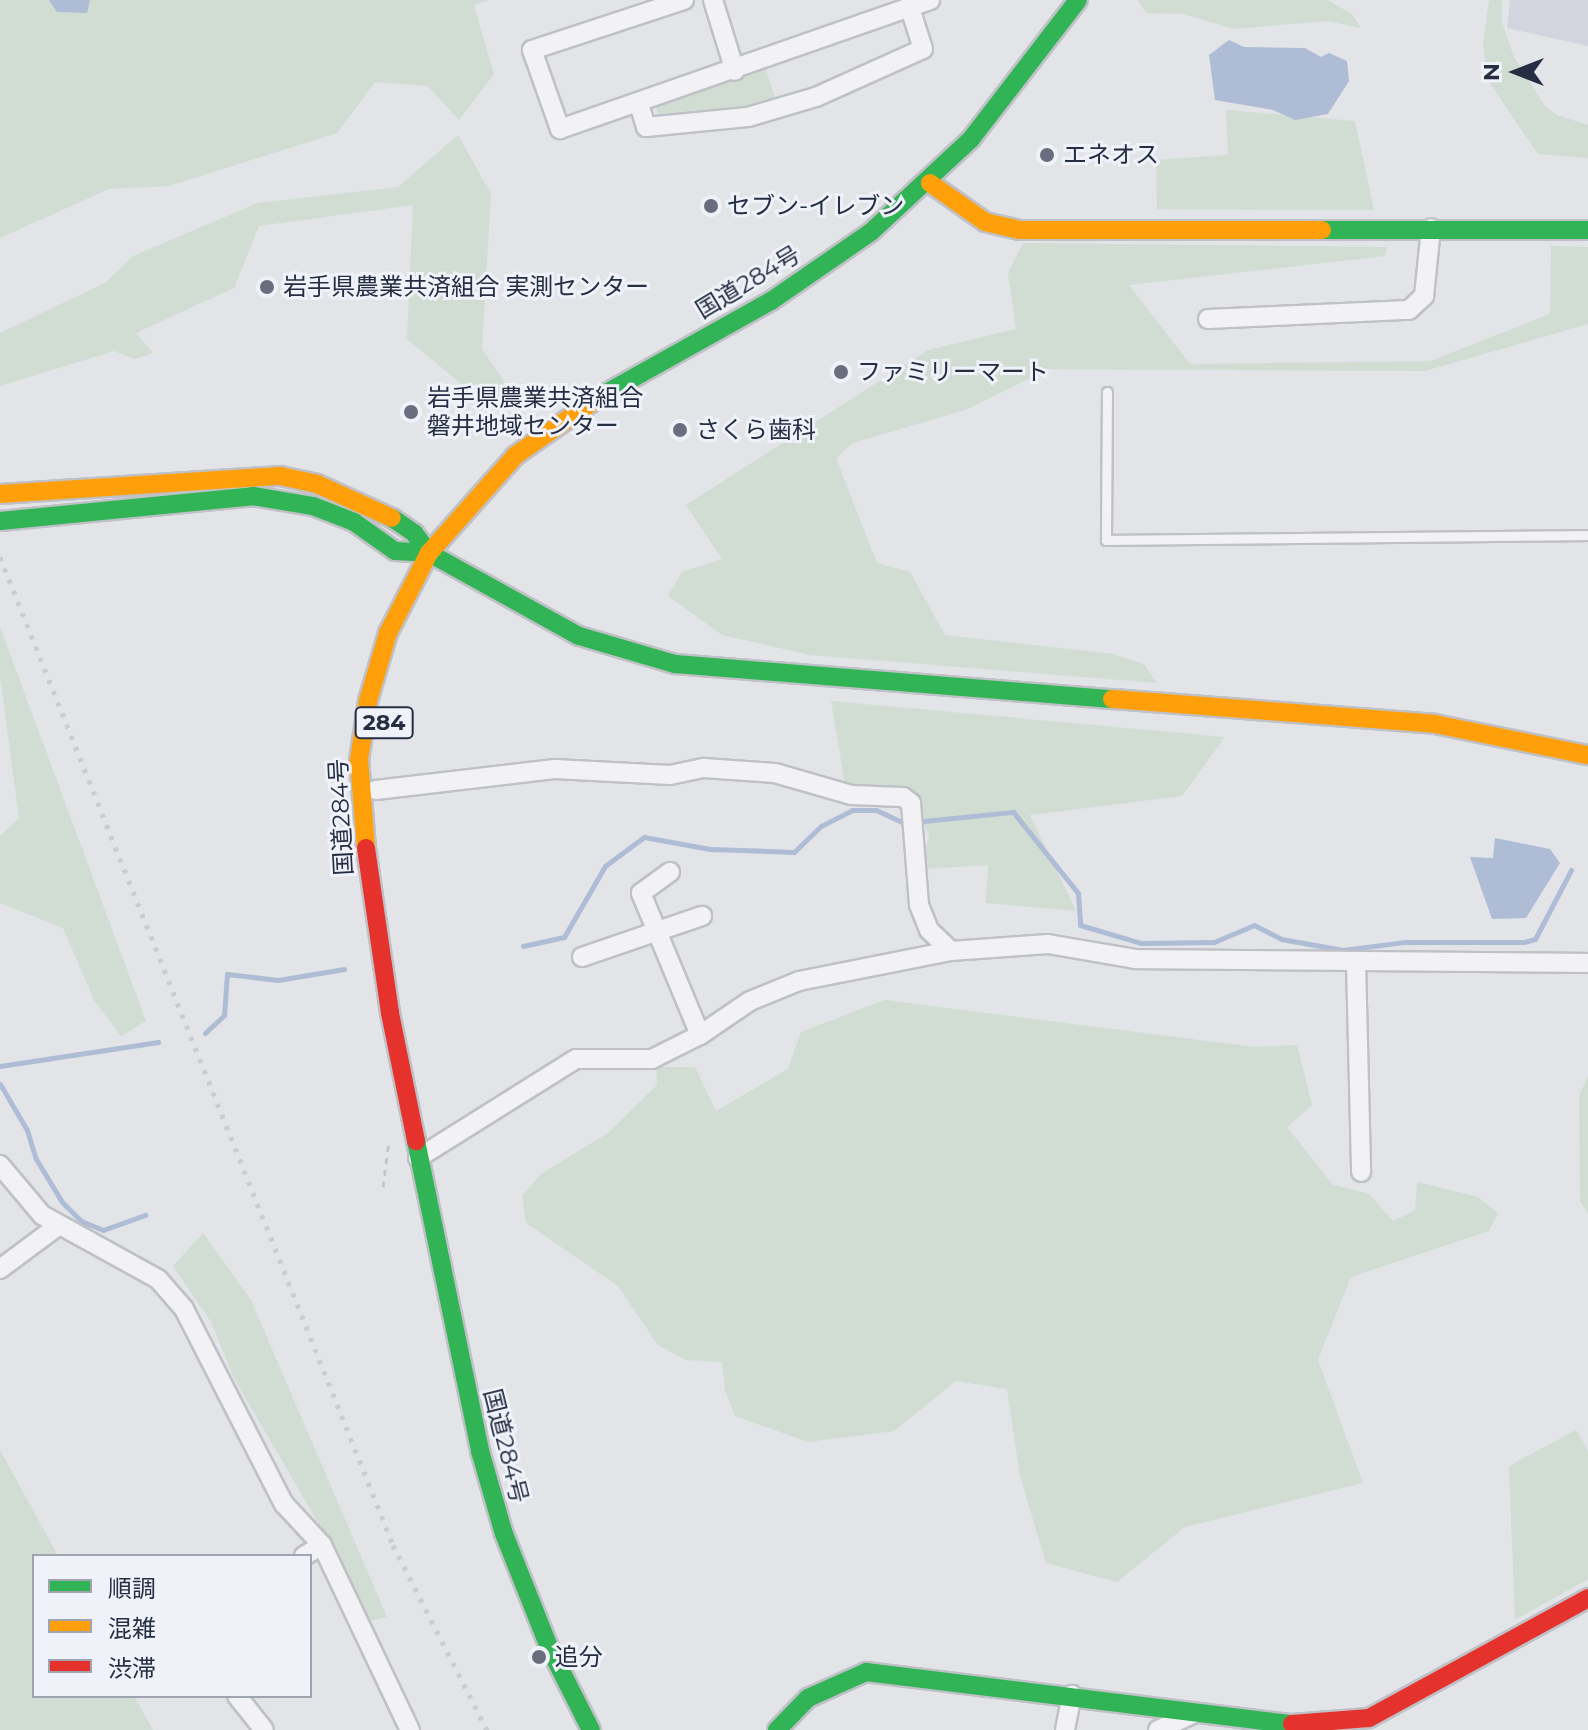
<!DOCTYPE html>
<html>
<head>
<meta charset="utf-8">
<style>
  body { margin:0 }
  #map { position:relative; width:1588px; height:1730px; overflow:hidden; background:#e2e4e8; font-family:Montserrat,"Noto Sans JP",sans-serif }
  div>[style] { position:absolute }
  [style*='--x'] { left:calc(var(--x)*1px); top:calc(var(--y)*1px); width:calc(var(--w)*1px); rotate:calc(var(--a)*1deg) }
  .built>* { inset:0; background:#d2d5de }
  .green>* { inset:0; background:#d1dcd2 }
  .water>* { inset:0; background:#aebcd6 }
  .stream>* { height:5px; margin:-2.5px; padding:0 2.5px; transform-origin:2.5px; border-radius:2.5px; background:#aebcd6 }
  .path>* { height:3px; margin-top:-1.5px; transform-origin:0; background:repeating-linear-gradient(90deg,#c3c5cb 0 6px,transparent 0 12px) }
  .roads { filter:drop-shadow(2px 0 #bfc1c6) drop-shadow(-2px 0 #bfc1c6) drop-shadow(0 2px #bfc1c6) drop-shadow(0 -2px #bfc1c6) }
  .lane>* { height:9px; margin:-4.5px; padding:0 4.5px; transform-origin:4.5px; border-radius:4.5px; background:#f2f2f4 }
  .street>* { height:18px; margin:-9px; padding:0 9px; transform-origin:9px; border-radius:9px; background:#f2f2f4 }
  .fast>* { height:18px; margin:-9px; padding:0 9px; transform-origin:9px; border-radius:9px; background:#30b455 }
  .slow>* { height:18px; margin:-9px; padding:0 9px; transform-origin:9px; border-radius:9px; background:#ff9f0a }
  .jam>* { height:18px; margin:-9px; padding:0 9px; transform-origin:9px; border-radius:9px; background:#e5322d }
  .rail>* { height:5px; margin-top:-2.5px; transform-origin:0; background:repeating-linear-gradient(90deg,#caccd0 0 4px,transparent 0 12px) }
  .dots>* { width:22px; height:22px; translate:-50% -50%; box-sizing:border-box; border:4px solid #eff2f8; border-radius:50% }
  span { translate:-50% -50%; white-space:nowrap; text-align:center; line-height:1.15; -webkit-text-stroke:6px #eff2f8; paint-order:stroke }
  .shield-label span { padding:2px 6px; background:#eff2f8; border:2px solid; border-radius:6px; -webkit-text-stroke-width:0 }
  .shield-label { font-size:22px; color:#262e44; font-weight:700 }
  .poi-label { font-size:24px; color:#262e44 }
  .left { translate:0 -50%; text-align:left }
  .street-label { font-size:24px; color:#262e44 }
  .legend { position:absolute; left:32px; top:1554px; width:280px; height:144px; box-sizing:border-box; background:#eff2f8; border:2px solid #9fa4b0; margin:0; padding:10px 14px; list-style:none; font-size:24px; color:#262e44 }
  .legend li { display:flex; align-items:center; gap:16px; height:40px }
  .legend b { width:40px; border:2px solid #9fa4b0 }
  .north { position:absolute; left:1476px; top:32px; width:80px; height:80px; -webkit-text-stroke:6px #eff2f8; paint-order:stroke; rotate:270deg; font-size:22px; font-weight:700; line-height:32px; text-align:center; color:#262e44 }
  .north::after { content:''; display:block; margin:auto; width:28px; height:36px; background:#262e44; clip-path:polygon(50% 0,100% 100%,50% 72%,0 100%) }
</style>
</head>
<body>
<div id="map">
  <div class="built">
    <i style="clip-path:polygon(1510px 0,1588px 0,1588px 46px,1507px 28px)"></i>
  </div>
  <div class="green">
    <i style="clip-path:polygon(0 0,490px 0,474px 5px,494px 74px,459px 120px,428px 86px,375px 82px,337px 133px,169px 186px,109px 189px,0 238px)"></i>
    <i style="clip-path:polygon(1138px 0,1327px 0,1352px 14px,1361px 28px,1327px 21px,1233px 29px,1184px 14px,1146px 13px)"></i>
    <i style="clip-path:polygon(1489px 0,1502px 0,1502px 23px,1514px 57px,1544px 105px,1557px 115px,1588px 125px,1588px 158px,1538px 154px,1487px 79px,1483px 43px)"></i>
    <i style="clip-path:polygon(765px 67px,775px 98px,739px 111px,658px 114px,655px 104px)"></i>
    <i style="clip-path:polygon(1226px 110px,1355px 121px,1374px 210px,1157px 209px,1156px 160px,1228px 155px)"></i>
    <i style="clip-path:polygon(458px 135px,491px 194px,482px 349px,520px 405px,471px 392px,407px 339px,413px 205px,259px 226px,234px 288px,136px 333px,153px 353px,135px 359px,114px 351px,0 386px,0 333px,105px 283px,133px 256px,258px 203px,398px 187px)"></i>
    <i style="clip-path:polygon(1023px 243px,1387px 247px,1385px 256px,1129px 285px,1190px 364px,1430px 361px,1550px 314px,1551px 246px,1588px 247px,1588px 324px,1425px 371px,1049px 369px,965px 410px,853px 443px,836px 458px,877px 563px,910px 572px,945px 635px,1113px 654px,1144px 664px,1157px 683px,810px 655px,722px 635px,668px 596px,682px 572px,722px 559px,686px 505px,928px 350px,1016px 329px,1008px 273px)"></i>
    <i style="clip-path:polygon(0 627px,146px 1021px,121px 1036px,94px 1000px,63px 928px,0 903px,0 836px,19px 818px,0 676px)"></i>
    <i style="clip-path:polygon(831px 701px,1225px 737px,1182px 796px,1030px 815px,1076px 911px,986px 903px,988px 865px,922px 869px,929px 835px,911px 792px,846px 791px)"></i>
    <i style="clip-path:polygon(885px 1000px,1254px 1047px,1297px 1045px,1312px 1105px,1287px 1127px,1333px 1185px,1369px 1194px,1393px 1221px,1415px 1210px,1417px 1182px,1478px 1197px,1498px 1213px,1489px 1231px,1351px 1277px,1318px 1360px,1363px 1483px,1185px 1527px,1117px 1582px,1046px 1563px,1020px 1476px,1007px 1389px,956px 1381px,894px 1431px,808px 1442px,735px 1416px,725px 1390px,722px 1362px,686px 1360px,658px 1345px,618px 1286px,526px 1223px,522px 1196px,541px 1174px,608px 1133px,657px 1085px,656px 1067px,695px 1067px,716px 1111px,788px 1069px,801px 1032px)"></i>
    <i style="clip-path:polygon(1588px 1076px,1588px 1214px,1580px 1201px,1579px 1096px)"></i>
    <i style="clip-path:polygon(203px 1233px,251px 1300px,387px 1617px,369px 1621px,341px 1562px,234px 1378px,211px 1322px,173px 1266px)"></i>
    <i style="clip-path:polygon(1576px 1430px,1588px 1451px,1588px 1579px,1515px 1620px,1509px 1466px)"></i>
    <i style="clip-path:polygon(0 1450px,58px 1556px,34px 1556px,34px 1696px,134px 1696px,153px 1730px,0 1730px)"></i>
  </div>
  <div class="water">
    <i style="clip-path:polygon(49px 0,90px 0,87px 13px,57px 12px)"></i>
    <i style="clip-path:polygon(1229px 40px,1244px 47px,1305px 48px,1321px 57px,1329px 53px,1347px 61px,1349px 81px,1328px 114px,1295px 120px,1273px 110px,1215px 100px,1209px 55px)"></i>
    <i style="clip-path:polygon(1495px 838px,1550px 849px,1560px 863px,1526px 918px,1492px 919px,1470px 857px,1493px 858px)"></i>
  </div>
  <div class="stream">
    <i style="--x:523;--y:946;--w:42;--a:-12.4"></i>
    <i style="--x:564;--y:937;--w:82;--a:-60"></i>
    <i style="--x:605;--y:866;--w:49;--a:-36.6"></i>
    <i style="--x:644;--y:837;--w:67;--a:10.3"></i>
    <i style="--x:710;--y:849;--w:84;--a:2"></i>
    <i style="--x:794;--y:852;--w:37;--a:-44"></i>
    <i style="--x:821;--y:826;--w:35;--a:-27"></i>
    <i style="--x:852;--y:810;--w:24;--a:0"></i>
    <i style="--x:876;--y:810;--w:31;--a:25"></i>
    <i style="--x:904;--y:823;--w:110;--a:-5.8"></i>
    <i style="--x:1013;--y:812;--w:104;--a:51.3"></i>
    <i style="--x:1078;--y:893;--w:32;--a:86"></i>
    <i style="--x:1080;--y:925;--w:64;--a:16.4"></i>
    <i style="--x:1141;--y:943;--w:73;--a:-0.8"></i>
    <i style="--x:1214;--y:942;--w:43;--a:-23"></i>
    <i style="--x:1254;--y:925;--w:30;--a:27"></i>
    <i style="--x:1281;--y:939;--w:63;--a:10.1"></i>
    <i style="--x:1343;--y:950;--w:63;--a:-7.4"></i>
    <i style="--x:1405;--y:942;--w:119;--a:0"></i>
    <i style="--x:1524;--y:942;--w:11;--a:-15"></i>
    <i style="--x:1535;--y:939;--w:78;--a:-62.4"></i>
    <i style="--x:205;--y:1033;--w:26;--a:-43"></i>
    <i style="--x:224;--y:1015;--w:41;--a:-85.8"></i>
    <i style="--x:227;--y:974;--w:51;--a:6.7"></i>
    <i style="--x:278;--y:980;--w:67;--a:-9.5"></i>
    <i style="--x:0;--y:1066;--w:160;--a:-8.6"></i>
    <i style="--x:0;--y:1084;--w:53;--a:59.6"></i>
    <i style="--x:27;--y:1130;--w:30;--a:73"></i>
    <i style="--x:36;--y:1159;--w:50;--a:58.8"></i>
    <i style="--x:62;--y:1202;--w:27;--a:45"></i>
    <i style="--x:81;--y:1221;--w:24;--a:22"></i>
    <i style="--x:103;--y:1230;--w:45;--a:-19.7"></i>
  </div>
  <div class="path">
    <i style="--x:383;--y:1187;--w:47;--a:-82.7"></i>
  </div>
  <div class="roads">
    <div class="lane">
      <i style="--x:1107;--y:392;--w:148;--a:90.4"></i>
      <i style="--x:1106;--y:540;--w:482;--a:-0.6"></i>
    </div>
    <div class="street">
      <i style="--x:684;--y:0;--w:160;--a:161.8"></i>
      <i style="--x:532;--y:50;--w:84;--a:70.5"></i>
      <i style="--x:560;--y:129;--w:392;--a:-19.2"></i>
      <i style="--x:713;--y:0;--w:74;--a:72.8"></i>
      <i style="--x:639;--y:104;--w:24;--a:73"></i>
      <i style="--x:646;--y:127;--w:102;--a:-5.6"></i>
      <i style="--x:748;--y:117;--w:71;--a:-16.4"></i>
      <i style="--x:816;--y:97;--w:117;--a:-24.2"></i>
      <i style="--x:923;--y:49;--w:43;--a:-107.6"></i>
      <i style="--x:1208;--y:319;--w:201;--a:-2.6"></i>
      <i style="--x:1409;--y:310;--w:21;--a:-43"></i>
      <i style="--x:1424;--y:296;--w:68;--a:-84.1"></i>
      <i style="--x:376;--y:790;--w:180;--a:-6.7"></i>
      <i style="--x:555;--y:769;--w:115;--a:3"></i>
      <i style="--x:670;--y:775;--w:35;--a:-12"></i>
      <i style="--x:704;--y:768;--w:71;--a:4"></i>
      <i style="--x:775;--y:773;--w:79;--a:16.1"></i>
      <i style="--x:851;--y:795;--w:52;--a:2.2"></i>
      <i style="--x:903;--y:797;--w:10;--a:37"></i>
      <i style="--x:911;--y:803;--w:102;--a:85.5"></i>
      <i style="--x:919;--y:905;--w:27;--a:68"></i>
      <i style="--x:929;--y:930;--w:30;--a:44"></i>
      <i style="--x:670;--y:872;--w:36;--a:144"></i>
      <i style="--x:641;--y:893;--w:154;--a:67.4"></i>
      <i style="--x:582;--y:957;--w:127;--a:-18.9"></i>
      <i style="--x:1356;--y:962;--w:210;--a:88.6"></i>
      <i style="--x:418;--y:1158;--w:186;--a:-32.1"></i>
      <i style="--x:576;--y:1059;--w:76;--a:0"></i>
      <i style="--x:652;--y:1059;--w:54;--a:-26.6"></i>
      <i style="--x:700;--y:1035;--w:60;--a:-34.2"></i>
      <i style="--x:750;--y:1001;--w:53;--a:-22.2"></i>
      <i style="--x:799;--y:981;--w:155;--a:-11.2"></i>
      <i style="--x:951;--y:951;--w:97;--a:-4.1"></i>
      <i style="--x:1048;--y:944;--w:88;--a:9.8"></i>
      <i style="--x:1135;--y:959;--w:453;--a:0.5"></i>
      <i style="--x:0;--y:1165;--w:65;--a:50"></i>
      <i style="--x:42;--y:1215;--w:132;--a:28.9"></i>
      <i style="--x:158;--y:1279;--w:40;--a:49"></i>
      <i style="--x:184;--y:1309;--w:219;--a:62.9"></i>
      <i style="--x:284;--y:1504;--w:56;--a:47.2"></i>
      <i style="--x:322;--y:1545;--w:205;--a:64.6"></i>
      <i style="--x:0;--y:1269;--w:72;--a:-36.6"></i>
      <i style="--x:304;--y:1556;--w:21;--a:-31"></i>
      <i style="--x:237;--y:1696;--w:43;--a:51.5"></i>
      <i style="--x:1065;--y:1730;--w:36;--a:-79"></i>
      <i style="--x:1158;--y:1730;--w:41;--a:-24.7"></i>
    </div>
    <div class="fast">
      <i style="--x:1322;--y:230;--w:266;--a:0"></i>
      <i style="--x:601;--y:396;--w:195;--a:-29.2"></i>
      <i style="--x:771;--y:301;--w:121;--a:-34.6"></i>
      <i style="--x:871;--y:232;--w:137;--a:-42.9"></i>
      <i style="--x:971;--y:139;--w:175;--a:-52.4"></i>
      <i style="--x:392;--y:518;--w:27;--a:34"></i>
      <i style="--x:414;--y:533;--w:25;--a:53"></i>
      <i style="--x:429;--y:553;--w:171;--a:29"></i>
      <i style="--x:579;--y:636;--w:100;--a:16.3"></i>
      <i style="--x:675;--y:664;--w:438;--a:4.6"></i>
      <i style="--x:0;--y:521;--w:254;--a:-5.6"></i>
      <i style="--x:253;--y:496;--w:61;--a:9.5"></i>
      <i style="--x:313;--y:506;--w:44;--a:21.3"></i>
      <i style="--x:354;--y:522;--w:50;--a:35.3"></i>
      <i style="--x:395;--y:551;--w:34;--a:3"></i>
      <i style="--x:416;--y:1141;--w:317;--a:78.3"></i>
      <i style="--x:480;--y:1451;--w:86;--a:73.9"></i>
      <i style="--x:504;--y:1534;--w:122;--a:68.3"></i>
      <i style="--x:549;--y:1647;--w:93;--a:63.2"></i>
      <i style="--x:777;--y:1730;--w:45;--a:-45.9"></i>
      <i style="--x:808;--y:1698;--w:64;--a:-24.1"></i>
      <i style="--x:866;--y:1672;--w:429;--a:7"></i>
    </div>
    <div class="slow">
      <i style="--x:930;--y:183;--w:67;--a:35.3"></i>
      <i style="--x:985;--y:222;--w:35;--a:13"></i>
      <i style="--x:1019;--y:230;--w:303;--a:0"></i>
      <i style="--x:0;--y:494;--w:281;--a:-3.7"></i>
      <i style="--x:280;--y:476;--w:38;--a:12"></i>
      <i style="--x:317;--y:484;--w:82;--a:24.4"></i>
      <i style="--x:1112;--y:699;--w:324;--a:4.4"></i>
      <i style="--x:1435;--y:724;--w:156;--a:11.5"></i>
      <i style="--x:366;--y:848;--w:88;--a:-94.5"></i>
      <i style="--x:359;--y:760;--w:60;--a:-81.3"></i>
      <i style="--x:368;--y:701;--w:71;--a:-73.6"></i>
      <i style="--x:388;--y:633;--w:90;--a:-62.9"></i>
      <i style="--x:429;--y:553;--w:131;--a:-48.4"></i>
      <i style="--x:516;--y:455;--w:103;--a:-34.8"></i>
    </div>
    <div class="jam">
      <i style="--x:366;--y:848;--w:167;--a:81.7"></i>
      <i style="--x:390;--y:1013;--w:131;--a:78.5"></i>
      <i style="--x:1292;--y:1724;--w:77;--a:-4.5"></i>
      <i style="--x:1369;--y:1718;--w:250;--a:-28.7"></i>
    </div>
  </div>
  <div class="rail">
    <i style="--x:0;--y:557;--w:1063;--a:68.31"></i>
    <i style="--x:393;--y:1545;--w:208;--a:63.1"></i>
  </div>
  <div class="dots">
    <i style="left:1047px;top:155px;background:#686e7d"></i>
    <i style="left:711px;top:206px;background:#686e7d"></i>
    <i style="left:267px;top:287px;background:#686e7d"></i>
    <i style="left:841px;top:372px;background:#686e7d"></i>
    <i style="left:411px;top:412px;background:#686e7d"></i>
    <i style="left:680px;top:430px;background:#686e7d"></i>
    <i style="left:539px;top:1657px;background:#686e7d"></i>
  </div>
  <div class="shield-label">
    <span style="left:384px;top:723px">284</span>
  </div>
  <div class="poi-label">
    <span class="left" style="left:1063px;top:155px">エネオス</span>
    <span class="left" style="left:727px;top:206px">セブン-イレブン</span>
    <span class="left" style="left:283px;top:287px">岩手県農業共済組合 実測センター</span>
    <span class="left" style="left:857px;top:372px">ファミリーマート</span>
    <span class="left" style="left:427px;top:412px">岩手県農業共済組合<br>磐井地域センター</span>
    <span class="left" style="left:696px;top:430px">さくら歯科</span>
    <span class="left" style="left:555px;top:1657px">追分</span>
  </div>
  <div class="street-label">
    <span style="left:748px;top:282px;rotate:-31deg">国道284号</span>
    <span style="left:341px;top:817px;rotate:-93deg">国道284号</span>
    <span style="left:506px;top:1446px;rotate:76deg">国道284号</span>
  </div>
  <ul class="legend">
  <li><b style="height:10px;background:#30b455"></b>順調</li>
  <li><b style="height:10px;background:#ff9f0a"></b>混雑</li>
  <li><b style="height:10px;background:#e5322d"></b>渋滞</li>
  </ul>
  <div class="north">N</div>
</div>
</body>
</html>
